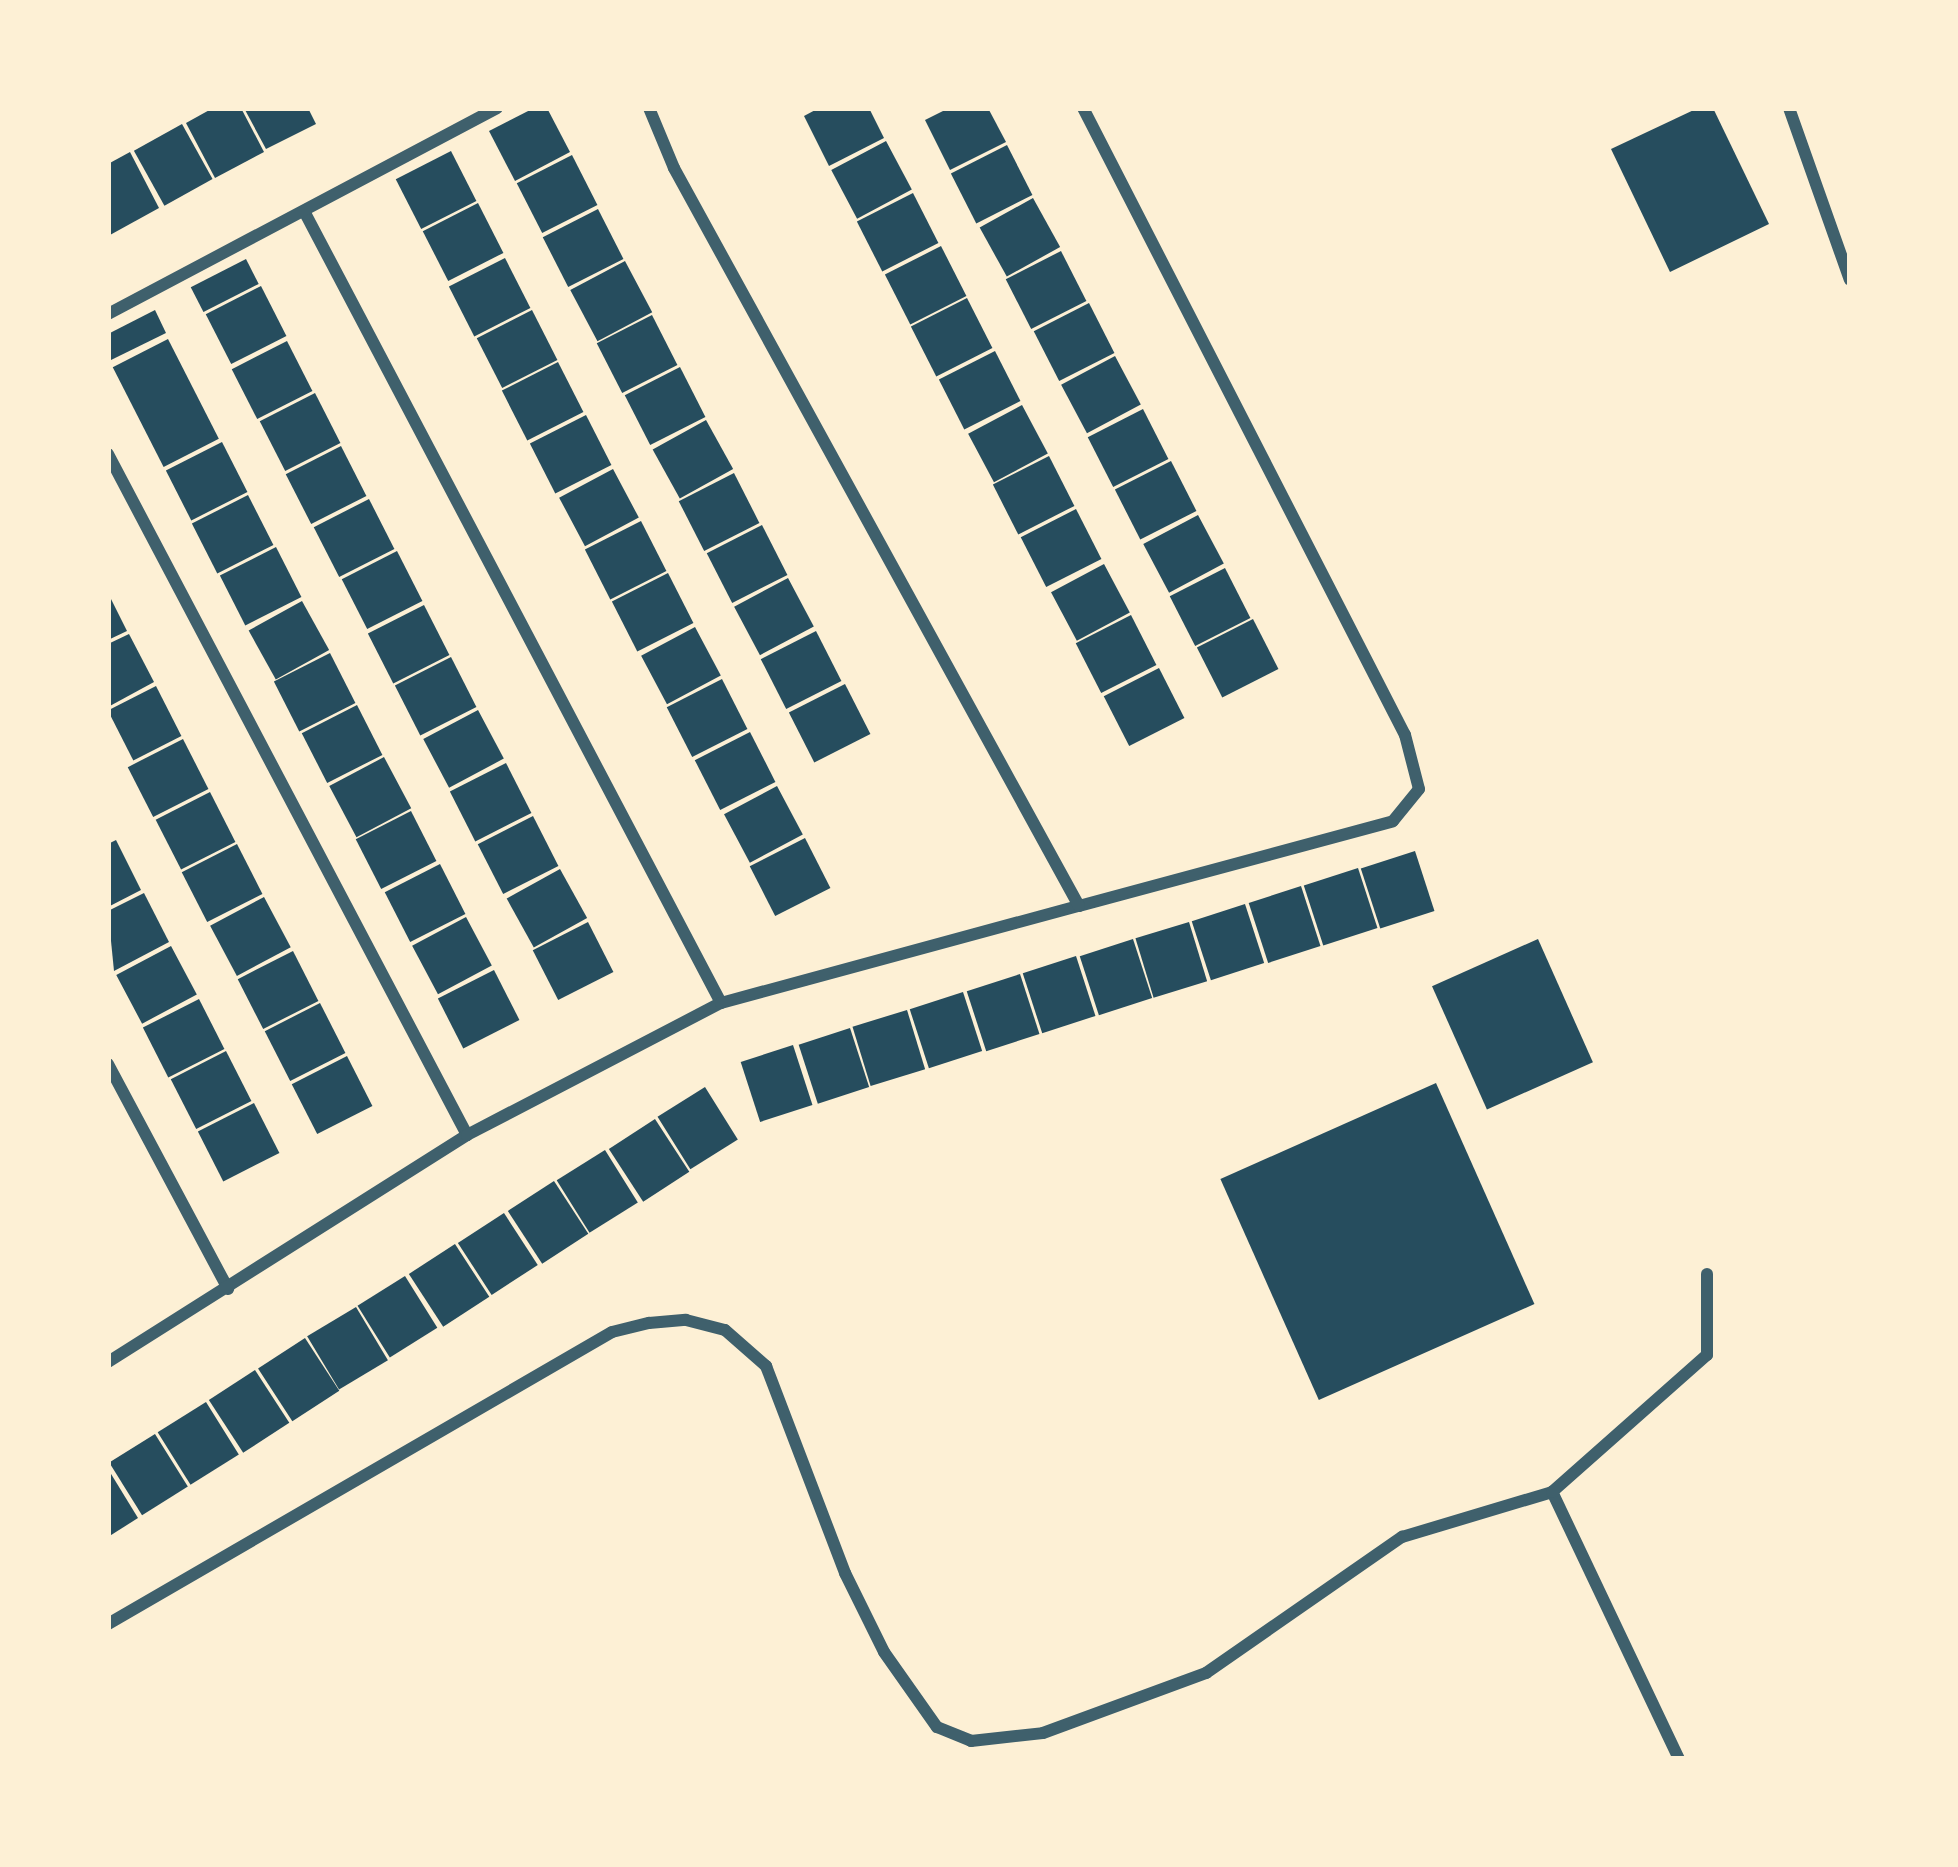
<!DOCTYPE html>
<html>
<head>
<meta charset="utf-8">
<style>
  body { margin:0 }
  #map { position:relative; width:1958px; height:1867px; overflow:hidden; background:#fdf0d5; font-family:Georgia,serif }
  div>[style] { position:absolute }
  [style*='--x'] { left:calc(var(--x)*1px); top:calc(var(--y)*1px); width:calc(var(--w)*1px); rotate:calc(var(--a)*1deg) }
  .building>* { inset:0; background:#264d5e; transform-origin:0 0 }
  .minor>* { height:12px; margin:-6px; padding:0 6px; transform-origin:6px; border-radius:6px; background:#3f606c }
  span { translate:-50% -50%; white-space:nowrap; text-align:center; line-height:1.15; -webkit-text-stroke:10px #fdf0d5; paint-order:stroke }
  .frame { position:absolute; inset:0; border:111px solid #fdf0d5; pointer-events:none }
</style>
</head>
<body>
<div id="map">
  <div class="building">
    <i style="clip-path:polygon(213px 108px,241px 108px,264px 152px,215px 178px,186px 123px)"></i>
    <i style="clip-path:polygon(244px 108px,308px 108px,316px 124px,266px 149px)"></i>
    <i style="clip-path:polygon(534px 108px,547px 108px,570px 152px,515px 181px,489px 131px)"></i>
    <i style="clip-path:polygon(819px 108px,869px 108px,884px 138px,829px 166px,804px 116px)"></i>
    <i style="clip-path:polygon(949px 108px,988px 108px,1006px 142px,950px 170px,925px 120px)"></i>
    <i style="clip-path:polygon(1698px 108px,1713px 108px,1769px 224px,1670px 272px,1611px 149px)"></i>
    <i style="left:182px;top:124px;width:63px;height:55px;rotate:61deg"></i>
    <i style="left:886px;top:141px;width:55px;height:62px;rotate:62deg"></i>
    <i style="left:1007px;top:145px;width:56px;height:63px;rotate:63deg"></i>
    <i style="left:451px;top:151px;width:56px;height:62px;rotate:63deg"></i>
    <i style="clip-path:polygon(130px 152px,159px 208px,110px 235px,108px 164px)"></i>
    <i style="left:572px;top:155px;width:56px;height:62px;rotate:63deg"></i>
    <i style="left:913px;top:193px;width:56px;height:63px;rotate:63deg"></i>
    <i style="left:1033px;top:198px;width:56px;height:61px;rotate:61deg"></i>
    <i style="left:478px;top:203px;width:56px;height:62px;rotate:63deg"></i>
    <i style="left:598px;top:209px;width:56px;height:62px;rotate:63deg"></i>
    <i style="left:941px;top:246px;width:56px;height:63px;rotate:63deg"></i>
    <i style="left:1061px;top:251px;width:56px;height:62px;rotate:63deg"></i>
    <i style="left:505px;top:258px;width:56px;height:63px;rotate:63deg"></i>
    <i style="left:246px;top:259px;width:28px;height:62px;rotate:63deg"></i>
    <i style="left:625px;top:261px;width:58px;height:62px;rotate:62deg"></i>
    <i style="left:261px;top:286px;width:56px;height:62px;rotate:63deg"></i>
    <i style="left:967px;top:298px;width:56px;height:63px;rotate:63deg"></i>
    <i style="left:1089px;top:303px;width:56px;height:62px;rotate:63deg"></i>
    <i style="clip-path:polygon(155px 310px,166px 333px,111px 360px,108px 334px)"></i>
    <i style="left:532px;top:310px;width:56px;height:62px;rotate:63deg"></i>
    <i style="left:652px;top:315px;width:56px;height:62px;rotate:63deg"></i>
    <i style="left:168px;top:339px;width:112px;height:62px;rotate:63deg"></i>
    <i style="left:287px;top:341px;width:56px;height:62px;rotate:63deg"></i>
    <i style="left:995px;top:351px;width:56px;height:63px;rotate:63deg"></i>
    <i style="left:1115px;top:356px;width:55px;height:61px;rotate:62deg"></i>
    <i style="left:558px;top:362px;width:56px;height:63px;rotate:63deg"></i>
    <i style="left:680px;top:367px;width:56px;height:62px;rotate:63deg"></i>
    <i style="left:315px;top:393px;width:56px;height:62px;rotate:63deg"></i>
    <i style="left:1022px;top:405px;width:55px;height:61px;rotate:62deg"></i>
    <i style="left:1143px;top:409px;width:56px;height:62px;rotate:63deg"></i>
    <i style="left:586px;top:415px;width:56px;height:63px;rotate:63deg"></i>
    <i style="left:706px;top:420px;width:56px;height:61px;rotate:61deg"></i>
    <i style="left:222px;top:442px;width:56px;height:63px;rotate:63deg"></i>
    <i style="left:341px;top:446px;width:56px;height:62px;rotate:63deg"></i>
    <i style="left:1049px;top:456px;width:56px;height:63px;rotate:63deg"></i>
    <i style="left:1171px;top:461px;width:56px;height:63px;rotate:63deg"></i>
    <i style="left:613px;top:469px;width:55px;height:61px;rotate:62deg"></i>
    <i style="left:734px;top:473px;width:56px;height:62px;rotate:63deg"></i>
    <i style="left:248px;top:495px;width:56px;height:63px;rotate:63deg"></i>
    <i style="left:369px;top:499px;width:56px;height:62px;rotate:63deg"></i>
    <i style="left:1076px;top:509px;width:56px;height:62px;rotate:63deg"></i>
    <i style="left:1198px;top:515px;width:55px;height:62px;rotate:62deg"></i>
    <i style="left:641px;top:521px;width:56px;height:63px;rotate:63deg"></i>
    <i style="left:762px;top:525px;width:56px;height:62px;rotate:63deg"></i>
    <i style="left:276px;top:547px;width:56px;height:63px;rotate:63deg"></i>
    <i style="left:397px;top:551px;width:56px;height:62px;rotate:63deg"></i>
    <i style="left:1104px;top:564px;width:55px;height:60px;rotate:62deg"></i>
    <i style="left:1225px;top:568px;width:56px;height:62px;rotate:63deg"></i>
    <i style="left:668px;top:573px;width:56px;height:63px;rotate:63deg"></i>
    <i style="left:788px;top:578px;width:55px;height:61px;rotate:62deg"></i>
    <i style="clip-path:polygon(108px 593px,127px 631px,108px 640px)"></i>
    <i style="left:302px;top:601px;width:56px;height:61px;rotate:61deg"></i>
    <i style="left:424px;top:605px;width:56px;height:63px;rotate:63deg"></i>
    <i style="left:1131px;top:615px;width:56px;height:62px;rotate:63deg"></i>
    <i style="left:1253px;top:619px;width:56px;height:63px;rotate:63deg"></i>
    <i style="left:695px;top:627px;width:55px;height:61px;rotate:62deg"></i>
    <i style="left:816px;top:631px;width:56px;height:62px;rotate:63deg"></i>
    <i style="clip-path:polygon(129px 634px,154px 682px,108px 707px,108px 644px)"></i>
    <i style="left:330px;top:653px;width:56px;height:63px;rotate:63deg"></i>
    <i style="left:451px;top:657px;width:56px;height:63px;rotate:63deg"></i>
    <i style="left:1159px;top:668px;width:56px;height:62px;rotate:63deg"></i>
    <i style="left:722px;top:679px;width:56px;height:62px;rotate:63deg"></i>
    <i style="left:845px;top:684px;width:56px;height:63px;rotate:63deg"></i>
    <i style="left:156px;top:686px;width:56px;height:54px;rotate:63deg"></i>
    <i style="left:357px;top:705px;width:56px;height:62px;rotate:63deg"></i>
    <i style="left:478px;top:710px;width:55px;height:62px;rotate:62deg"></i>
    <i style="left:750px;top:732px;width:56px;height:62px;rotate:63deg"></i>
    <i style="left:183px;top:739px;width:56px;height:62px;rotate:63deg"></i>
    <i style="left:384px;top:757px;width:58px;height:62px;rotate:62deg"></i>
    <i style="left:506px;top:763px;width:56px;height:63px;rotate:63deg"></i>
    <i style="left:777px;top:786px;width:55px;height:60px;rotate:62deg"></i>
    <i style="left:210px;top:792px;width:56px;height:61px;rotate:63deg"></i>
    <i style="left:411px;top:811px;width:56px;height:62px;rotate:63deg"></i>
    <i style="left:533px;top:816px;width:56px;height:62px;rotate:63deg"></i>
    <i style="left:805px;top:838px;width:56px;height:62px;rotate:63deg"></i>
    <i style="clip-path:polygon(116px 840px,141px 890px,108px 907px,108px 844px)"></i>
    <i style="left:237px;top:844px;width:56px;height:62px;rotate:63deg"></i>
    <i style="left:1415px;top:851px;width:63px;height:57px;rotate:72deg"></i>
    <i style="left:440px;top:864px;width:56px;height:62px;rotate:63deg"></i>
    <i style="left:1358px;top:868px;width:63px;height:57px;rotate:72deg"></i>
    <i style="left:560px;top:869px;width:56px;height:61px;rotate:61deg"></i>
    <i style="left:1301px;top:886px;width:63px;height:55px;rotate:72deg"></i>
    <i style="clip-path:polygon(144px 893px,169px 942px,114px 971px,108px 911px)"></i>
    <i style="left:264px;top:897px;width:57px;height:61px;rotate:62deg"></i>
    <i style="left:1245px;top:904px;width:62px;height:56px;rotate:72deg"></i>
    <i style="left:466px;top:917px;width:55px;height:61px;rotate:62deg"></i>
    <i style="left:588px;top:922px;width:56px;height:62px;rotate:63deg"></i>
    <i style="left:1189px;top:922px;width:62px;height:56px;rotate:73deg"></i>
    <i style="left:1133px;top:939px;width:62px;height:56px;rotate:72deg"></i>
    <i style="left:1538px;top:939px;width:135px;height:116px;rotate:66deg"></i>
    <i style="left:171px;top:946px;width:55px;height:62px;rotate:62deg"></i>
    <i style="left:293px;top:951px;width:56px;height:62px;rotate:63deg"></i>
    <i style="left:1076px;top:956px;width:63px;height:56px;rotate:72deg"></i>
    <i style="left:494px;top:970px;width:56px;height:63px;rotate:63deg"></i>
    <i style="left:1020px;top:974px;width:63px;height:56px;rotate:72deg"></i>
    <i style="left:963px;top:992px;width:62px;height:56px;rotate:72deg"></i>
    <i style="left:199px;top:999px;width:56px;height:63px;rotate:63deg"></i>
    <i style="left:320px;top:1003px;width:56px;height:62px;rotate:63deg"></i>
    <i style="left:907px;top:1010px;width:62px;height:57px;rotate:73deg"></i>
    <i style="left:850px;top:1028px;width:62px;height:54px;rotate:72deg"></i>
    <i style="left:793px;top:1045px;width:63px;height:55px;rotate:72deg"></i>
    <i style="left:226px;top:1051px;width:56px;height:62px;rotate:63deg"></i>
    <i style="left:347px;top:1056px;width:56px;height:62px;rotate:63deg"></i>
    <i style="left:1436px;top:1083px;width:242px;height:236px;rotate:66deg"></i>
    <i style="left:705px;top:1087px;width:62px;height:56px;rotate:58deg"></i>
    <i style="left:254px;top:1103px;width:56px;height:63px;rotate:63deg"></i>
    <i style="left:655px;top:1119px;width:63px;height:55px;rotate:57deg"></i>
    <i style="left:605px;top:1150px;width:62px;height:57px;rotate:58deg"></i>
    <i style="left:554px;top:1181px;width:63px;height:55px;rotate:57deg"></i>
    <i style="left:504px;top:1213px;width:62px;height:55px;rotate:57deg"></i>
    <i style="left:455px;top:1244px;width:63px;height:55px;rotate:57deg"></i>
    <i style="left:405px;top:1276px;width:61px;height:56px;rotate:58deg"></i>
    <i style="left:356px;top:1307px;width:62px;height:57px;rotate:59deg"></i>
    <i style="left:305px;top:1338px;width:63px;height:56px;rotate:57deg"></i>
    <i style="left:255px;top:1370px;width:63px;height:55px;rotate:57deg"></i>
    <i style="left:206px;top:1402px;width:62px;height:57px;rotate:58deg"></i>
    <i style="left:155px;top:1434px;width:62px;height:54px;rotate:58deg"></i>
    <i style="clip-path:polygon(108px 1469px,138px 1518px,108px 1537px)"></i>
  </div>
  <div class="minor">
    <i style="--x:1789;--y:108;--w:182;--a:70.5"></i>
    <i style="--x:304;--y:211;--w:895;--a:62.23"></i>
    <i style="--x:108;--y:314;--w:440;--a:-27.9"></i>
    <i style="--x:108;--y:454;--w:770;--a:62.2"></i>
    <i style="--x:1079;--y:906;--w:325;--a:-15.1"></i>
    <i style="--x:1393;--y:821;--w:41;--a:-50.9"></i>
    <i style="--x:1419;--y:789;--w:56;--a:-104.5"></i>
    <i style="--x:1405;--y:735;--w:705;--a:-117.18"></i>
    <i style="--x:108;--y:1064;--w:255;--a:61.9"></i>
    <i style="--x:108;--y:1362;--w:425;--a:-32.3"></i>
    <i style="--x:467;--y:1135;--w:286;--a:-27.5"></i>
    <i style="--x:721;--y:1003;--w:371;--a:-15.2"></i>
    <i style="--x:1079;--y:906;--w:842;--a:-118.76"></i>
    <i style="--x:674;--y:168;--w:65;--a:-112.6"></i>
    <i style="--x:108;--y:1624;--w:582;--a:-30.09"></i>
    <i style="--x:612;--y:1332;--w:38;--a:-14"></i>
    <i style="--x:649;--y:1323;--w:37;--a:-5"></i>
    <i style="--x:686;--y:1320;--w:40;--a:14.4"></i>
    <i style="--x:725;--y:1330;--w:55;--a:41.3"></i>
    <i style="--x:766;--y:1366;--w:222;--a:69.1"></i>
    <i style="--x:845;--y:1573;--w:88;--a:63.7"></i>
    <i style="--x:884;--y:1652;--w:92;--a:54.8"></i>
    <i style="--x:937;--y:1727;--w:37;--a:22"></i>
    <i style="--x:971;--y:1741;--w:72;--a:-6.3"></i>
    <i style="--x:1043;--y:1733;--w:174;--a:-20.2"></i>
    <i style="--x:1206;--y:1673;--w:239;--a:-34.8"></i>
    <i style="--x:1402;--y:1537;--w:157;--a:-16.7"></i>
    <i style="--x:1679;--y:1759;--w:296;--a:-115.4"></i>
    <i style="--x:1552;--y:1492;--w:207;--a:-41.5"></i>
    <i style="--x:1707;--y:1355;--w:81;--a:-90"></i>
  </div>
  <div class="frame"></div>
</div>
</body>
</html>
